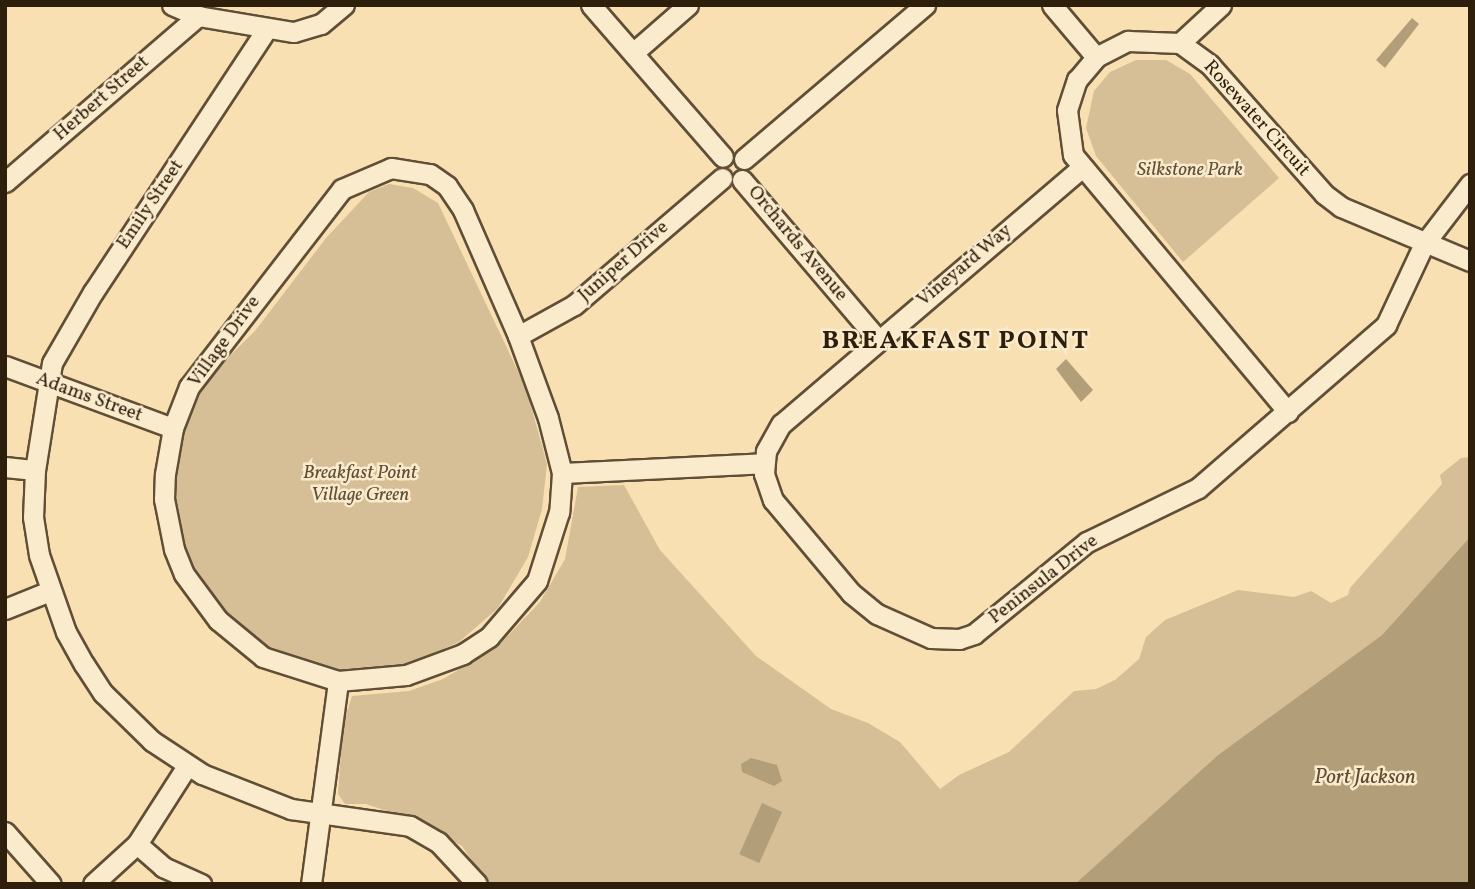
<!DOCTYPE html>
<html>
<head>
<meta charset="utf-8">
<style>
  body { margin:0 }
  #map { position:relative; width:1475px; height:889px; overflow:hidden; background:#f8e0b2; font-family:Vollkorn,serif }
  div>[style] { position:absolute }
  [style*='--x'] { left:calc(var(--x)*1px); top:calc(var(--y)*1px); width:calc(var(--w)*1px); rotate:calc(var(--a)*1deg) }
  .green>* { inset:0; background:#d6bf96 }
  .water>* { inset:0; background:#b39e7a; transform-origin:0 0 }
  .roads { filter:drop-shadow(2px 0 #604e36) drop-shadow(-2px 0 #604e36) drop-shadow(0 2px #604e36) drop-shadow(0 -2px #604e36) }
  .minor>* { height:19px; margin:-9.5px; padding:0 9.5px; transform-origin:9.5px; border-radius:9.5px; background:#faebcd }
  span { translate:-50% -50%; white-space:nowrap; text-align:center; line-height:1.15; -webkit-text-stroke:5px #faebcd; paint-order:stroke }
  .street-label { font-size:19px; color:#2e1e0c }
  .park-label { font-size:19px; color:#604e35; font-style:italic }
  .water-label { font-size:21px; color:#5d4b32; font-style:italic }
  .district-label { font-size:26px; color:#2e1e0c; font-weight:700; letter-spacing:2px }
  .frame { position:absolute; inset:0; border:7px solid #2e1e0c; pointer-events:none }
</style>
</head>
<body>
<div id="map">
  <div class="green">
    <i style="clip-path:polygon(1136px 60px,1166px 60px,1190px 74px,1279px 178px,1183px 262px,1096px 156px,1086px 128px,1094px 91px,1110px 72px)"></i>
    <i style="clip-path:polygon(389px 184px,413px 188px,438px 203px,526px 388px,547px 464px,542px 509px,528px 557px,498px 608px,459px 642px,409px 664px,358px 673px,312px 666px,258px 646px,218px 605px,189px 559px,170px 501px,182px 431px,204px 381px,255px 331px,326px 238px,369px 192px)"></i>
    <i style="clip-path:polygon(1470px 457px,1470px 537px,1382px 635px,1218px 755px,1075px 884px,487px 884px,462px 846px,416px 821px,366px 804px,345px 804px,338px 794px,343px 724px,352px 696px,409px 691px,443px 679px,497px 647px,540px 602px,565px 559px,578px 487px,624px 485px,660px 550px,756px 656px,831px 709px,868px 723px,900px 742px,940px 789px,959px 775px,1009px 752px,1074px 691px,1096px 689px,1115px 680px,1139px 659px,1146px 637px,1165px 620px,1238px 590px,1294px 597px,1311px 591px,1331px 603px,1348px 595px,1350px 588px,1442px 484px,1440px 475px,1461px 458px)"></i>
  </div>
  <div class="water">
    <i style="clip-path:polygon(1412px 18px,1419px 24px,1385px 68px,1376px 60px)"></i>
    <i style="clip-path:polygon(1066px 359px,1093px 390px,1081px 402px,1056px 369px)"></i>
    <i style="clip-path:polygon(1470px 537px,1470px 884px,1075px 884px,1218px 755px,1382px 635px)"></i>
    <i style="clip-path:polygon(751px 758px,777px 765px,782px 781px,774px 786px,742px 772px,741px 764px)"></i>
    <i style="left:762px;top:803px;width:22px;height:56px;rotate:24deg"></i>
  </div>
  <div class="roads">
    <div class="minor">
      <i style="--x:172;--y:5;--w:28;--a:23"></i>
      <i style="--x:198;--y:16;--w:97;--a:9.5"></i>
      <i style="--x:294;--y:32;--w:28;--a:-17"></i>
      <i style="--x:321;--y:24;--w:30;--a:-40"></i>
      <i style="--x:591;--y:5;--w:201;--a:49"></i>
      <i style="--x:1052;--y:5;--w:68;--a:49.8"></i>
      <i style="--x:266;--y:30;--w:314;--a:123.4"></i>
      <i style="--x:93;--y:292;--w:82;--a:120"></i>
      <i style="--x:52;--y:363;--w:108;--a:99"></i>
      <i style="--x:35;--y:470;--w:47;--a:92.4"></i>
      <i style="--x:33;--y:517;--w:38;--a:81"></i>
      <i style="--x:39;--y:555;--w:82;--a:70.7"></i>
      <i style="--x:66;--y:632;--w:37;--a:61"></i>
      <i style="--x:84;--y:664;--w:35;--a:57"></i>
      <i style="--x:103;--y:693;--w:69;--a:44.4"></i>
      <i style="--x:152;--y:741;--w:60;--a:33.4"></i>
      <i style="--x:202;--y:774;--w:96;--a:21.5"></i>
      <i style="--x:291;--y:809;--w:120;--a:8.1"></i>
      <i style="--x:410;--y:826;--w:32;--a:30"></i>
      <i style="--x:438;--y:842;--w:57;--a:47.1"></i>
      <i style="--x:1180;--y:43;--w:56;--a:-42.8"></i>
      <i style="--x:633;--y:53;--w:73;--a:-41.1"></i>
      <i style="--x:744;--y:159;--w:238;--a:-40.4"></i>
      <i style="--x:391;--y:168;--w:39;--a:9"></i>
      <i style="--x:430;--y:174;--w:21;--a:35"></i>
      <i style="--x:447;--y:186;--w:29;--a:56"></i>
      <i style="--x:463;--y:210;--w:137;--a:66.4"></i>
      <i style="--x:518;--y:336;--w:87;--a:69.9"></i>
      <i style="--x:548;--y:418;--w:57;--a:75.7"></i>
      <i style="--x:562;--y:473;--w:39;--a:94"></i>
      <i style="--x:559;--y:512;--w:72;--a:107.7"></i>
      <i style="--x:537;--y:581;--w:74;--a:130.6"></i>
      <i style="--x:489;--y:637;--w:31;--a:147"></i>
      <i style="--x:463;--y:654;--w:61;--a:159.8"></i>
      <i style="--x:406;--y:675;--w:68;--a:175"></i>
      <i style="--x:338;--y:681;--w:79;--a:-162.3"></i>
      <i style="--x:263;--y:657;--w:58;--a:-140.6"></i>
      <i style="--x:218;--y:620;--w:57;--a:-126.5"></i>
      <i style="--x:184;--y:574;--w:27;--a:-112"></i>
      <i style="--x:174;--y:549;--w:51;--a:-101.3"></i>
      <i style="--x:164;--y:499;--w:25;--a:-88"></i>
      <i style="--x:165;--y:474;--w:47;--a:-80.1"></i>
      <i style="--x:173;--y:428;--w:44;--a:-68.7"></i>
      <i style="--x:189;--y:387;--w:250;--a:-52.3"></i>
      <i style="--x:342;--y:189;--w:53;--a:-23.2"></i>
      <i style="--x:1080;--y:169;--w:393;--a:139.5"></i>
      <i style="--x:781;--y:424;--w:31;--a:119"></i>
      <i style="--x:766;--y:451;--w:23;--a:95"></i>
      <i style="--x:764;--y:474;--w:28;--a:71"></i>
      <i style="--x:773;--y:500;--w:121;--a:50"></i>
      <i style="--x:851;--y:593;--w:33;--a:39"></i>
      <i style="--x:877;--y:614;--w:59;--a:24"></i>
      <i style="--x:931;--y:638;--w:28;--a:2"></i>
      <i style="--x:959;--y:639;--w:16;--a:-18"></i>
      <i style="--x:974;--y:634;--w:146;--a:-39.2"></i>
      <i style="--x:1087;--y:542;--w:123;--a:-25.9"></i>
      <i style="--x:1198;--y:488;--w:249;--a:-40.9"></i>
      <i style="--x:1386;--y:325;--w:89;--a:-64.9"></i>
      <i style="--x:1424;--y:244;--w:76;--a:-52.5"></i>
      <i style="--x:742;--y:180;--w:210;--a:49.6"></i>
      <i style="--x:5;--y:182;--w:255;--a:-40.7"></i>
      <i style="--x:518;--y:336;--w:64;--a:-29"></i>
      <i style="--x:574;--y:305;--w:195;--a:-40.6"></i>
      <i style="--x:5;--y:366;--w:179;--a:20.3"></i>
      <i style="--x:1288;--y:412;--w:335;--a:-129.9"></i>
      <i style="--x:1073;--y:155;--w:45;--a:-97.6"></i>
      <i style="--x:1067;--y:110;--w:32;--a:-72"></i>
      <i style="--x:1077;--y:80;--w:30;--a:-50"></i>
      <i style="--x:1096;--y:57;--w:36;--a:-27"></i>
      <i style="--x:1128;--y:41;--w:52;--a:2.2"></i>
      <i style="--x:1180;--y:43;--w:37;--a:36"></i>
      <i style="--x:1210;--y:65;--w:172;--a:48.5"></i>
      <i style="--x:1324;--y:194;--w:21;--a:37"></i>
      <i style="--x:1341;--y:207;--w:140;--a:22.7"></i>
      <i style="--x:5;--y:467;--w:30;--a:6"></i>
      <i style="--x:562;--y:473;--w:202;--a:-2.8"></i>
      <i style="--x:5;--y:609;--w:48;--a:-21.8"></i>
      <i style="--x:5;--y:832;--w:69;--a:48.5"></i>
      <i style="--x:137;--y:844;--w:35;--a:41"></i>
      <i style="--x:163;--y:867;--w:42;--a:24.1"></i>
      <i style="--x:93;--y:884;--w:59;--a:-42.3"></i>
      <i style="--x:137;--y:844;--w:93;--a:-57.3"></i>
      <i style="--x:311;--y:884;--w:205;--a:-82.4"></i>
    </div>
  </div>
  <div class="street-label">
    <span style="left:102px;top:99px;rotate:-41deg">Herbert Street</span>
    <span style="left:1256px;top:119px;rotate:48deg">Rosewater Circuit</span>
    <span style="left:151px;top:205px;rotate:-56deg">Emily Street</span>
    <span style="left:797px;top:244px;rotate:50deg">Orchards Avenue</span>
    <span style="left:624px;top:262px;rotate:-41deg">Juniper Drive</span>
    <span style="left:965px;top:266px;rotate:-40deg">Vineyard Way</span>
    <span style="left:225px;top:342px;rotate:-54deg">Village Drive</span>
    <span style="left:89px;top:398px;rotate:20deg">Adams Street</span>
    <span style="left:1044px;top:580px;rotate:-38deg">Peninsula Drive</span>
  </div>
  <div class="park-label">
    <span style="left:1190px;top:171px">Silkstone Park</span>
    <span style="left:360px;top:485px">Breakfast Point<br>Village Green</span>
  </div>
  <div class="water-label">
    <span style="left:1365px;top:778px">Port Jackson</span>
  </div>
  <div class="district-label">
    <span style="left:956px;top:342px">BREAKFAST POINT</span>
  </div>
  <div class="frame"></div>
</div>
</body>
</html>
